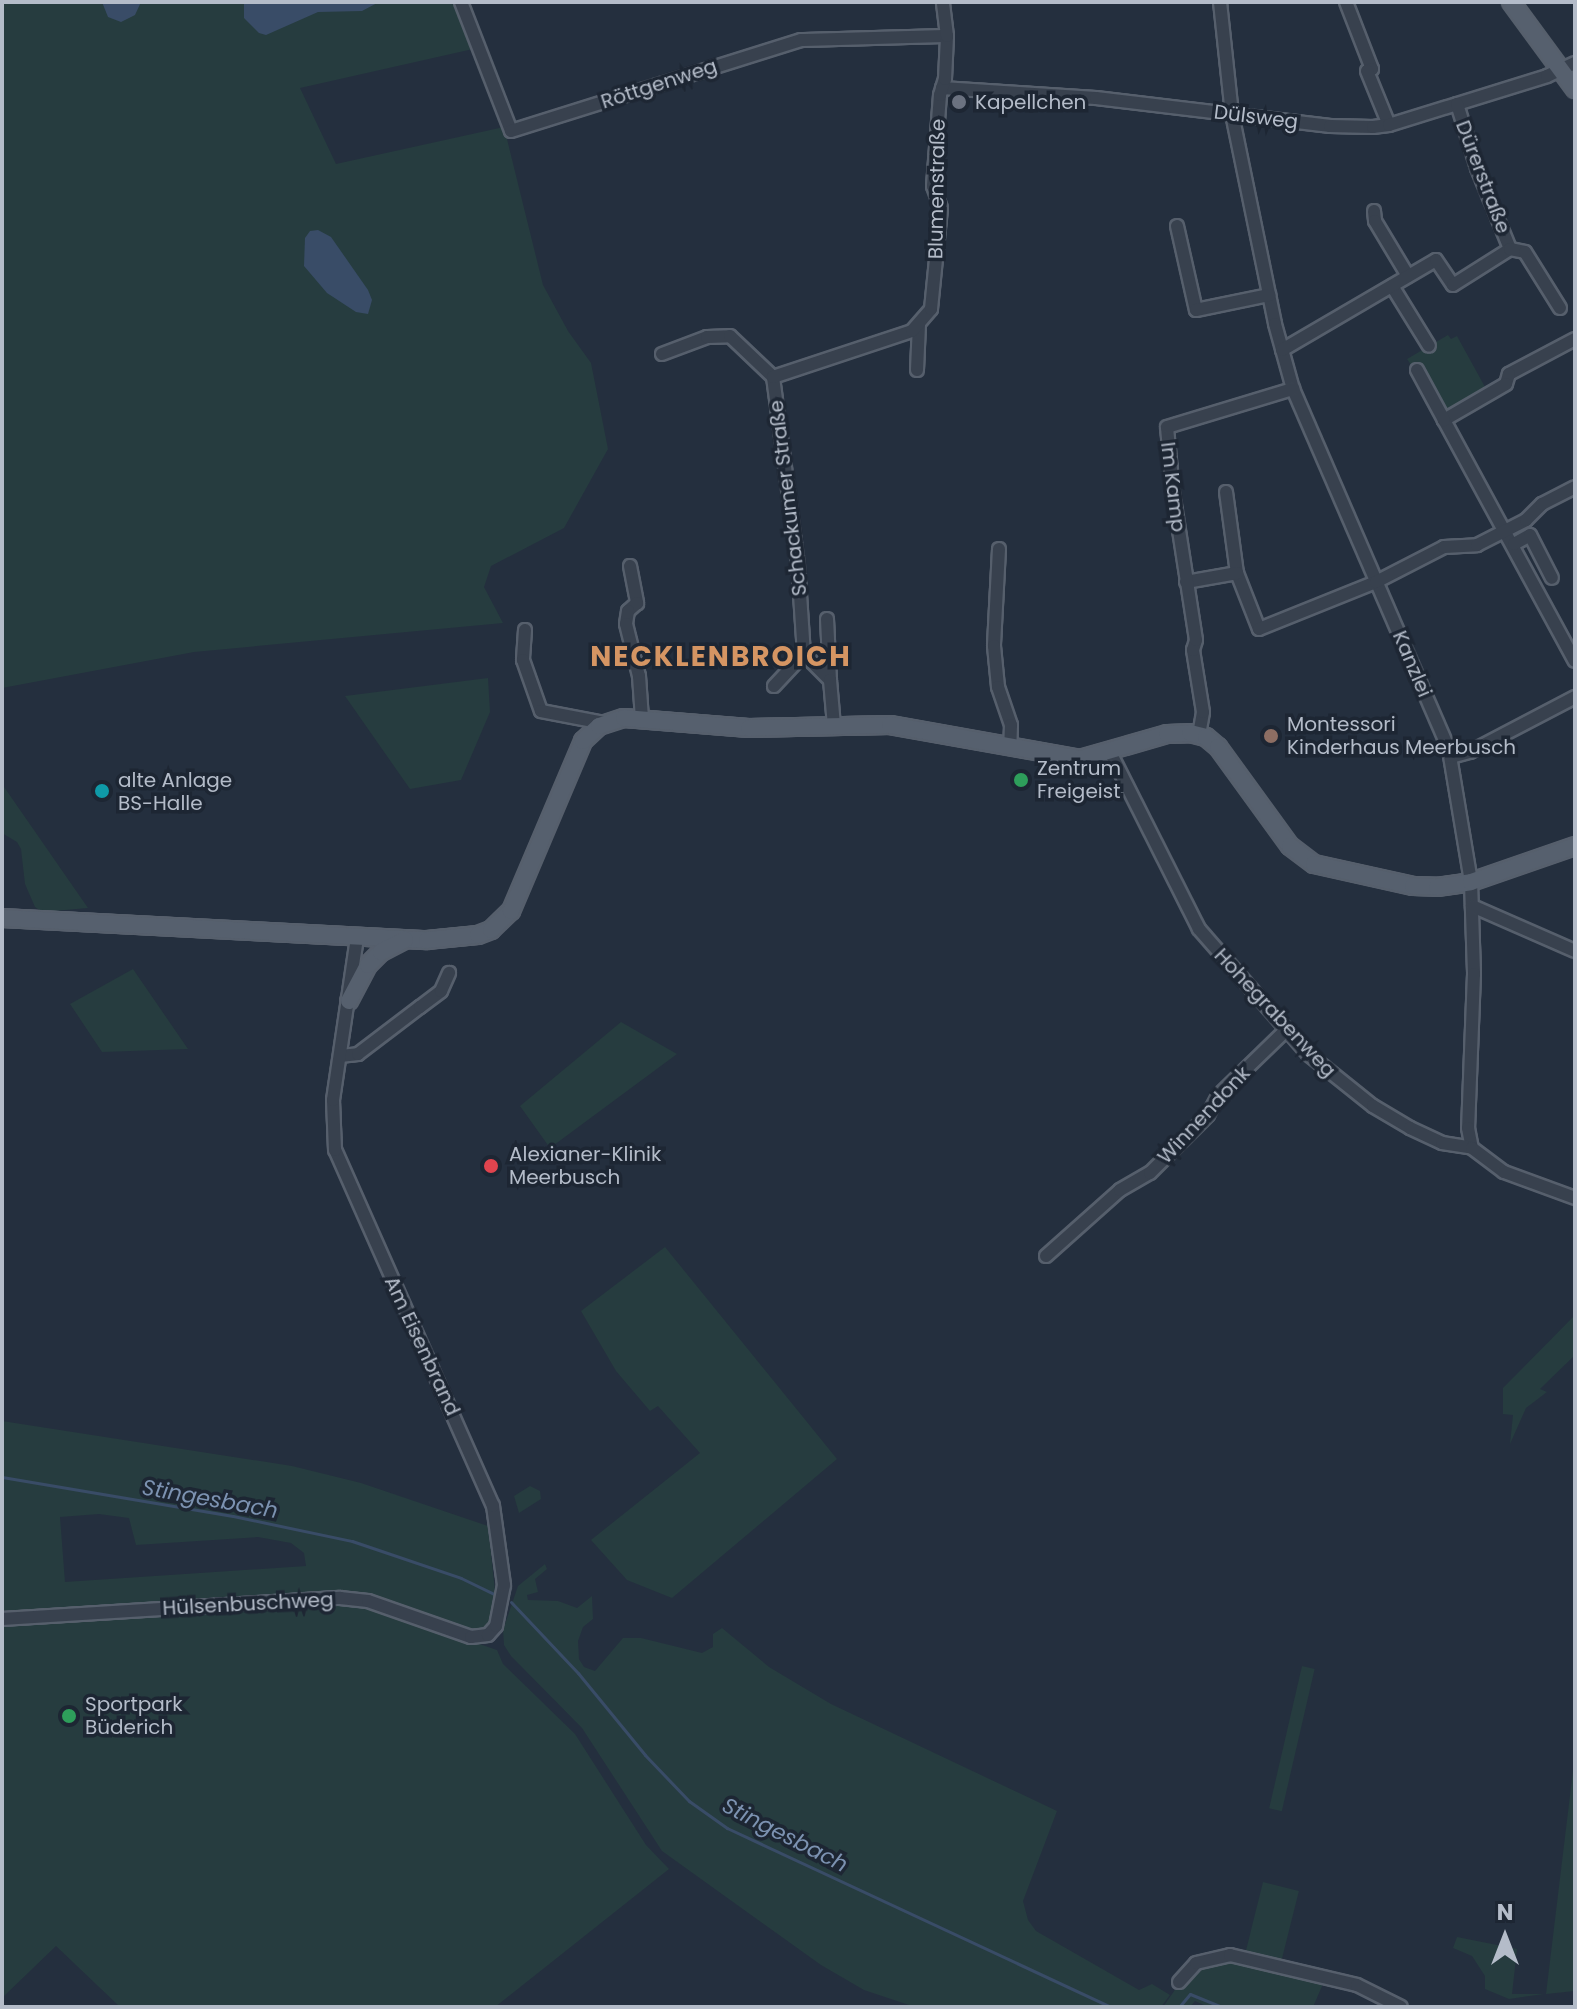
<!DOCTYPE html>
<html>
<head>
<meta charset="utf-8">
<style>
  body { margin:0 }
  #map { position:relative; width:1577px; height:2009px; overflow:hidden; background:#242f3e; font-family:Poppins,sans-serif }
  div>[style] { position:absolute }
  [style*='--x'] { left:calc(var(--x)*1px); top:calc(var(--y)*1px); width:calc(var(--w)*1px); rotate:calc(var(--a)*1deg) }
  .green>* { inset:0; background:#263c3f; transform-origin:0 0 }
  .water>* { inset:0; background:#394c67 }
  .stream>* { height:3px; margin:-1.5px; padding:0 1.5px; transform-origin:1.5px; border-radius:1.5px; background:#394c67 }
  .roads { filter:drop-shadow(2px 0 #565f6c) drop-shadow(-2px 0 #565f6c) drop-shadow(0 2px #565f6c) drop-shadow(0 -2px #565f6c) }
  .minor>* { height:12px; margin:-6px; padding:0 6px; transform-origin:6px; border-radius:6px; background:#38414e }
  .major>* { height:16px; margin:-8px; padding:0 8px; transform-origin:8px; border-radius:8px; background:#56606e }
  .dots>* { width:22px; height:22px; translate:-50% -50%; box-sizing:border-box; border:4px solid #1d2633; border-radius:50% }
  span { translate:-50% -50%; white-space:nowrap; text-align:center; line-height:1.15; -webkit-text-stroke:7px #1d2633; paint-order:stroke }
  .street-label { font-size:20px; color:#b4bcc9 }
  .poi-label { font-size:20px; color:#b4bcc9 }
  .left { translate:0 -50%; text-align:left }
  .water-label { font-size:22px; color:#7c92b1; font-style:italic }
  .district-label { font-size:28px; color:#d59563; font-weight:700; letter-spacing:2px }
  .frame { position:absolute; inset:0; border:4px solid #b4bcc9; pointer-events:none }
  .north { position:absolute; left:1465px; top:1897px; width:80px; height:80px; -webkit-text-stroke:6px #1d2633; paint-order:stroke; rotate:0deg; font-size:22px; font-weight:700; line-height:32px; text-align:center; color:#b4bcc9 }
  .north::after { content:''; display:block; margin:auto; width:28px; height:36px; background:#b4bcc9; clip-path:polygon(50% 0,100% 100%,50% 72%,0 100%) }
</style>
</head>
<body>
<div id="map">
  <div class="green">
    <i style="clip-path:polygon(2px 2px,456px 2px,473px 49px,300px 88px,336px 164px,504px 127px,543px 285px,568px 331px,591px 363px,608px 449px,564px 528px,491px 566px,484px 587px,503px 623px,194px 652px,2px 688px)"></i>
    <i style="clip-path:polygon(1448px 335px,1451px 339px,1457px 336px,1485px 387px,1477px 392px,1479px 396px,1446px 417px,1407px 359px)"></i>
    <i style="clip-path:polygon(488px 678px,490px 712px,461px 780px,410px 789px,345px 696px)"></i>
    <i style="clip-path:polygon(2px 784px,88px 908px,42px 912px,35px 907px,25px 884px,21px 849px,17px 842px,2px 833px)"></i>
    <i style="clip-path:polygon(133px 969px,188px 1049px,102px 1052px,70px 1004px)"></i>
    <i style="clip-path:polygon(621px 1022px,677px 1054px,550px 1148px,520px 1106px)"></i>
    <i style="clip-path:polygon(665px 1247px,837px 1459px,672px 1598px,627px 1580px,591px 1540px,700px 1453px,658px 1406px,650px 1411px,616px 1371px,581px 1311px)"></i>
    <i style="clip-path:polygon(1575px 1315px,1575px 1355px,1540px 1389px,1547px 1392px,1526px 1408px,1510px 1444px,1513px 1415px,1503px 1414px,1503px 1388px)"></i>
    <i style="clip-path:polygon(evenodd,2px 1421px,292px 1466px,361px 1483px,488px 1526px,495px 1591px,494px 1640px,390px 1604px,328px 1602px,366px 1605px,497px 1650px,503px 1664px,575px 1734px,646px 1845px,669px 1869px,495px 2007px,120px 2007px,56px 1946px,2px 1998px,2px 1421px,99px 1514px,129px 1518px,136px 1545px,258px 1537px,291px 1543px,304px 1553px,306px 1566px,65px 1582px,60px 1517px,99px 1514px)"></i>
    <i style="clip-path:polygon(530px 1486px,540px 1491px,541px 1499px,519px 1513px,514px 1496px)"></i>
    <i style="clip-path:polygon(545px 1564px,547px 1569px,535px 1579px,538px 1592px,527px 1595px,528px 1600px,558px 1601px,577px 1608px,592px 1596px,593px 1619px,583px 1627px,578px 1641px,579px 1659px,584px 1667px,595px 1671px,623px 1638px,641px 1638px,702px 1653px,713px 1647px,713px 1634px,722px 1628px,769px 1667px,831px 1704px,1057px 1811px,1023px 1901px,1028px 1920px,1036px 1931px,1139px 1990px,1152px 1984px,1170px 1995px,1161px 2007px,915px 2007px,864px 1990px,821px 1965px,662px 1851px,582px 1728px,511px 1656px,504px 1645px,503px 1630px,518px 1586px)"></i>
    <i style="left:1302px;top:1666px;width:13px;height:146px;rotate:13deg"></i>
    <i style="clip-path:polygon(1575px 1754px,1575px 1991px,1546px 1994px)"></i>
    <i style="left:1263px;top:1882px;width:37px;height:76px;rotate:14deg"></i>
    <i style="clip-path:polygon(1457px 1937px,1517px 1949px,1512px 1994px,1544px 1994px,1509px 1999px,1485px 1989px,1485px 1976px,1472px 1956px,1453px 1948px)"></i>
    <i style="clip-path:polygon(1220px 1956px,1326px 1977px,1313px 2007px,1208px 2007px,1195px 2001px,1190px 2007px,1163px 2007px,1188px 1971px)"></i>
  </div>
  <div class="water">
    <i style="clip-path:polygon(102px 2px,141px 2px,135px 15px,121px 22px,108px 17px)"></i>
    <i style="clip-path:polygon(244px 2px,379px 2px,362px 11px,318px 12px,266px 35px,259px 33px,244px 18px)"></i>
    <i style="clip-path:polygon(318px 230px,331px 237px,368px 290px,372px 300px,368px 314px,356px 312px,327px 293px,304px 266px,305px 238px,310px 231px)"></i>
  </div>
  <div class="stream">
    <i style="--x:2;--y:1477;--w:234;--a:9.6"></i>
    <i style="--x:233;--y:1516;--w:122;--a:11.9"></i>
    <i style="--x:352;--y:1541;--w:115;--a:18.7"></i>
    <i style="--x:461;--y:1578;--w:41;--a:25.9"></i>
    <i style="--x:511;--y:1602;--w:98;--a:46.7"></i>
    <i style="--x:578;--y:1673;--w:106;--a:50.7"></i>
    <i style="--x:645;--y:1755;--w:64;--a:46.3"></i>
    <i style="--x:689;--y:1801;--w:47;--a:35.4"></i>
    <i style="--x:727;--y:1828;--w:424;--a:25"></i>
    <i style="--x:1179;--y:2007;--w:17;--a:-50"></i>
    <i style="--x:1190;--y:1994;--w:35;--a:22"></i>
  </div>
  <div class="roads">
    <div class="minor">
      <i style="--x:461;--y:2;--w:138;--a:68.8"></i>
      <i style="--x:511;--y:131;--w:304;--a:-17.4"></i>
      <i style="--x:801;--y:40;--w:146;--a:-1.6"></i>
      <i style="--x:1220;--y:2;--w:113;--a:83.9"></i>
      <i style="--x:1232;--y:114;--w:214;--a:78.4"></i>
      <i style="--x:1275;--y:324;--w:67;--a:74.5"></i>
      <i style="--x:1293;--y:389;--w:393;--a:66.6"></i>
      <i style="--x:1449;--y:750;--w:134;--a:80.5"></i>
      <i style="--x:1471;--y:882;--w:92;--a:88.1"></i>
      <i style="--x:1474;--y:974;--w:154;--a:92.2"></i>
      <i style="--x:1468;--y:1128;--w:20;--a:79"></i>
      <i style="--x:1346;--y:2;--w:72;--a:68.8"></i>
      <i style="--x:1372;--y:69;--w:5;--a:158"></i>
      <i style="--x:1367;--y:71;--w:58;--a:67.8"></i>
      <i style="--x:942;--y:88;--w:154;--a:3.7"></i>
      <i style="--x:1096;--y:98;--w:236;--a:6.8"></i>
      <i style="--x:1330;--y:126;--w:43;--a:1.3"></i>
      <i style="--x:1373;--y:127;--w:16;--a:-7"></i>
      <i style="--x:1389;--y:125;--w:165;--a:-17.2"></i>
      <i style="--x:1547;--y:76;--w:31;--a:-25"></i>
      <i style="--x:1457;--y:104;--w:67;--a:72.6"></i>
      <i style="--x:1477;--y:168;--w:87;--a:67.8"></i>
      <i style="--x:1374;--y:211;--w:10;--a:84"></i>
      <i style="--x:1375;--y:221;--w:64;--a:59"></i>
      <i style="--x:1177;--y:226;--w:86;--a:77.3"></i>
      <i style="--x:1196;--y:310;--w:75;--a:-11.6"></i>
      <i style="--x:1392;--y:286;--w:70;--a:58.3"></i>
      <i style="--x:1575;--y:339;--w:75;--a:152.1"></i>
      <i style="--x:1509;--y:374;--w:10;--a:107"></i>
      <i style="--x:1506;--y:384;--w:72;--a:149.9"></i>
      <i style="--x:1444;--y:420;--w:274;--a:61.5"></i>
      <i style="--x:1282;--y:350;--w:178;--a:-30.3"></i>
      <i style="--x:1436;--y:260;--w:30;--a:56"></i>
      <i style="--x:1453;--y:285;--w:67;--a:-32.3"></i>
      <i style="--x:1510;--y:249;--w:15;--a:11"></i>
      <i style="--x:1525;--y:252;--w:66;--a:58"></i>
      <i style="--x:662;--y:354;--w:48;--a:-20.7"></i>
      <i style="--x:707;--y:337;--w:23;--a:-2"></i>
      <i style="--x:730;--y:336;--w:59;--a:43.6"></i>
      <i style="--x:773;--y:377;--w:189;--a:82.4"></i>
      <i style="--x:798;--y:564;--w:90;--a:86.2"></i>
      <i style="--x:804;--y:654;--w:44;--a:133.2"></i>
      <i style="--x:917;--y:370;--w:45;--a:-87.5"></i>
      <i style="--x:1417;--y:370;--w:57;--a:61.6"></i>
      <i style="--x:773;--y:377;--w:146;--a:-18.3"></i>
      <i style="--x:912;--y:331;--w:29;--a:-49"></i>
      <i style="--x:931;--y:309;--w:101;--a:-84.3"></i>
      <i style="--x:941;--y:208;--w:23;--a:-110"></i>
      <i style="--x:933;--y:186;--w:91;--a:-85.6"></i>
      <i style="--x:940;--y:95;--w:17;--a:-73"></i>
      <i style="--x:945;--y:79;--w:43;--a:-87.3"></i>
      <i style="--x:947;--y:36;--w:34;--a:-97"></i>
      <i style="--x:1226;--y:492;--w:82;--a:82.3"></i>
      <i style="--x:1237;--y:573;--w:60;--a:68.6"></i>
      <i style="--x:1259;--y:629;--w:126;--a:-21.9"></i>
      <i style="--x:1376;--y:582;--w:76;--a:-27.2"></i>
      <i style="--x:1444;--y:547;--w:33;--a:-3"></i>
      <i style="--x:1477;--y:545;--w:55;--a:-27"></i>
      <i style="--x:1526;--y:520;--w:23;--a:-45"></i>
      <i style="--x:1542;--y:504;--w:37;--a:-27"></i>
      <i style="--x:1514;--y:544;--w:18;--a:-29"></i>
      <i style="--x:1530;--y:535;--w:48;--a:62.9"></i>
      <i style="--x:999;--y:549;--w:97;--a:93"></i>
      <i style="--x:994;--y:646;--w:41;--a:84.4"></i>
      <i style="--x:998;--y:687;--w:40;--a:71.1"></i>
      <i style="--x:1011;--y:725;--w:23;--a:92"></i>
      <i style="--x:630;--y:566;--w:38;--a:79"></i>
      <i style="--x:637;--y:603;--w:12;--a:138"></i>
      <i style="--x:628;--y:611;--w:13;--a:99"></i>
      <i style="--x:626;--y:624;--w:54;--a:76"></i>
      <i style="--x:639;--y:676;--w:43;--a:86"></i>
      <i style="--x:1186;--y:582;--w:52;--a:-10"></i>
      <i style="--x:827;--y:619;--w:61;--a:87.2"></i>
      <i style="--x:525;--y:630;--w:30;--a:94"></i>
      <i style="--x:523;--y:660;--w:54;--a:70.6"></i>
      <i style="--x:541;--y:711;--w:64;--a:10.8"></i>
      <i style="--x:804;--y:654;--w:37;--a:45"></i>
      <i style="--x:830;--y:680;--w:46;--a:85"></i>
      <i style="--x:1199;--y:735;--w:23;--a:-80"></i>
      <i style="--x:1203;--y:712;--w:63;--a:-99.2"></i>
      <i style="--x:1193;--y:650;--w:10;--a:-73"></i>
      <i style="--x:1196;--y:640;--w:151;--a:-98.8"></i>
      <i style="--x:1173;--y:491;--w:64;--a:-95.4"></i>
      <i style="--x:1167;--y:427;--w:132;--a:-16.8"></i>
      <i style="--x:1110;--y:752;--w:198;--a:63.3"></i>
      <i style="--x:1199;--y:929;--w:166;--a:48.9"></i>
      <i style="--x:1308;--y:1054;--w:83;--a:38.7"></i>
      <i style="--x:1373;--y:1106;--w:43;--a:30.7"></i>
      <i style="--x:1410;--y:1128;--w:35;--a:25"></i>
      <i style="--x:1442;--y:1143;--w:30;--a:9"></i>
      <i style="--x:1472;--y:1148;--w:40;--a:37"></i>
      <i style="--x:1504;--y:1172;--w:76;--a:20.1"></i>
      <i style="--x:1451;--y:757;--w:20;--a:-15"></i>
      <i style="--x:1470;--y:752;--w:119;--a:-27.6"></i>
      <i style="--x:1472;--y:906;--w:112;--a:23.6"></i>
      <i style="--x:340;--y:1056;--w:18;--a:-6"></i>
      <i style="--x:358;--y:1054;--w:78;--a:-37.2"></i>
      <i style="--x:420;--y:1007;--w:26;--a:-37"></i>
      <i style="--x:441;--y:991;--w:20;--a:-66"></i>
      <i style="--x:1046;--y:1256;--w:99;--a:-41.7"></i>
      <i style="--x:1120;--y:1190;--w:34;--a:-30"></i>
      <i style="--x:1150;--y:1173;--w:82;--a:-45"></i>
      <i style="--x:1208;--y:1115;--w:21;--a:-62"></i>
      <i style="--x:1218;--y:1096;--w:95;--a:-44.1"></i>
      <i style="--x:2;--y:1619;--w:339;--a:-3.6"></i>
      <i style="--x:340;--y:1598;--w:28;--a:6"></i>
      <i style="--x:368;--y:1601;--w:109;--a:19.3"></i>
      <i style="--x:471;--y:1637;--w:17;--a:-7"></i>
      <i style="--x:488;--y:1635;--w:12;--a:-48"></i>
      <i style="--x:496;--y:1626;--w:42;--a:-79"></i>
      <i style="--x:504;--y:1585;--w:80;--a:-97.9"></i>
      <i style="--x:493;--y:1506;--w:389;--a:-113.9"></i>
      <i style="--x:335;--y:1150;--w:50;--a:-92.3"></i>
      <i style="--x:333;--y:1100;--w:165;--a:-81.6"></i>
      <i style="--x:1179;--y:1982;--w:25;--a:-48"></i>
      <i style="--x:1196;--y:1963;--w:35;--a:-13"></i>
      <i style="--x:1230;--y:1955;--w:130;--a:13.3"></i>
      <i style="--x:1357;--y:1985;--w:49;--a:26.6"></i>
    </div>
    <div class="major">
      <i style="--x:1511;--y:2;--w:108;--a:53.7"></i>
      <i style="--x:2;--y:918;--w:426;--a:3"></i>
      <i style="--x:427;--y:940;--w:51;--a:-5.6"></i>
      <i style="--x:478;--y:935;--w:14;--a:-21"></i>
      <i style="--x:491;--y:930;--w:28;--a:-44"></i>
      <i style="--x:511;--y:911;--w:185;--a:-67"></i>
      <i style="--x:583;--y:741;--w:22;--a:-43"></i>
      <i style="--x:599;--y:726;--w:26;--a:-18"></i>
      <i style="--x:624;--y:718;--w:125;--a:4.6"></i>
      <i style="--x:749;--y:728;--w:141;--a:-1.2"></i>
      <i style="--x:890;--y:725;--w:193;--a:10.1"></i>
      <i style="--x:1080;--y:759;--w:91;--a:-16"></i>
      <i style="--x:1167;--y:734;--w:23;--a:-2"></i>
      <i style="--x:1190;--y:733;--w:16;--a:14"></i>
      <i style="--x:1206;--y:737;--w:16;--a:40"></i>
      <i style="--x:1218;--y:747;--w:122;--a:54"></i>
      <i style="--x:1290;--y:846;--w:30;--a:37"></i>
      <i style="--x:1314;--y:864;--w:101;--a:12.5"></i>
      <i style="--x:1413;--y:886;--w:24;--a:2"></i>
      <i style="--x:1437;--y:887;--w:34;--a:-8"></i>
      <i style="--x:1471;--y:882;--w:110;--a:-19.1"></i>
      <i style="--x:349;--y:1001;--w:41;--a:-62.2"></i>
      <i style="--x:368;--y:965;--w:18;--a:-45"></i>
      <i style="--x:381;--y:952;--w:27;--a:-27"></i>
    </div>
  </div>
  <div class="dots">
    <i style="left:959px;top:102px;background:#6b7280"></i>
    <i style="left:1271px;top:736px;background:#8d6e63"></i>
    <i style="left:1021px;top:780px;background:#2e9e5b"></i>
    <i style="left:102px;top:791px;background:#0f9aa8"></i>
    <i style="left:491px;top:1166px;background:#e0444e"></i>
    <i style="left:69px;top:1716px;background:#2e9e5b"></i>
  </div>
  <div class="street-label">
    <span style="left:659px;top:84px;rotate:-18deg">Röttgenweg</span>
    <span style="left:1256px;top:117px;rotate:7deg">Dülsweg</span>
    <span style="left:1483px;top:177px;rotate:69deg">Dürerstraße</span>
    <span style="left:937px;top:189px;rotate:-89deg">Blumenstraße</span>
    <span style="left:1173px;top:487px;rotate:83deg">Im Kamp</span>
    <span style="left:788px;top:498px;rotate:-97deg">Schackumer Straße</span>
    <span style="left:1412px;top:664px;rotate:67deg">Kanzlei</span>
    <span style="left:1275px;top:1013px;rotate:47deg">Hohegrabenweg</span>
    <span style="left:1204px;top:1115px;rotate:-47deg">Winnendonk</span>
    <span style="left:422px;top:1346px;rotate:65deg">Am Eisenbrand</span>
    <span style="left:248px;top:1604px;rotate:-3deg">Hülsenbuschweg</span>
  </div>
  <div class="poi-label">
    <span class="left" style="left:975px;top:102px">Kapellchen</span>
    <span class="left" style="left:1287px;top:736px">Montessori<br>Kinderhaus Meerbusch</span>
    <span class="left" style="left:1037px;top:780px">Zentrum<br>Freigeist</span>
    <span class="left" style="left:118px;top:792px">alte Anlage<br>BS-Halle</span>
    <span class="left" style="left:509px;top:1166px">Alexianer-Klinik<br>Meerbusch</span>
    <span class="left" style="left:85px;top:1716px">Sportpark<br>Büderich</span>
  </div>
  <div class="water-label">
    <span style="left:210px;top:1499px;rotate:10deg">Stingesbach</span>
    <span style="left:785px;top:1835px;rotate:27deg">Stingesbach</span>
  </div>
  <div class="district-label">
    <span style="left:721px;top:657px">NECKLENBROICH</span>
  </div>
  <div class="frame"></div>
  <div class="north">N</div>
</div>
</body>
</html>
